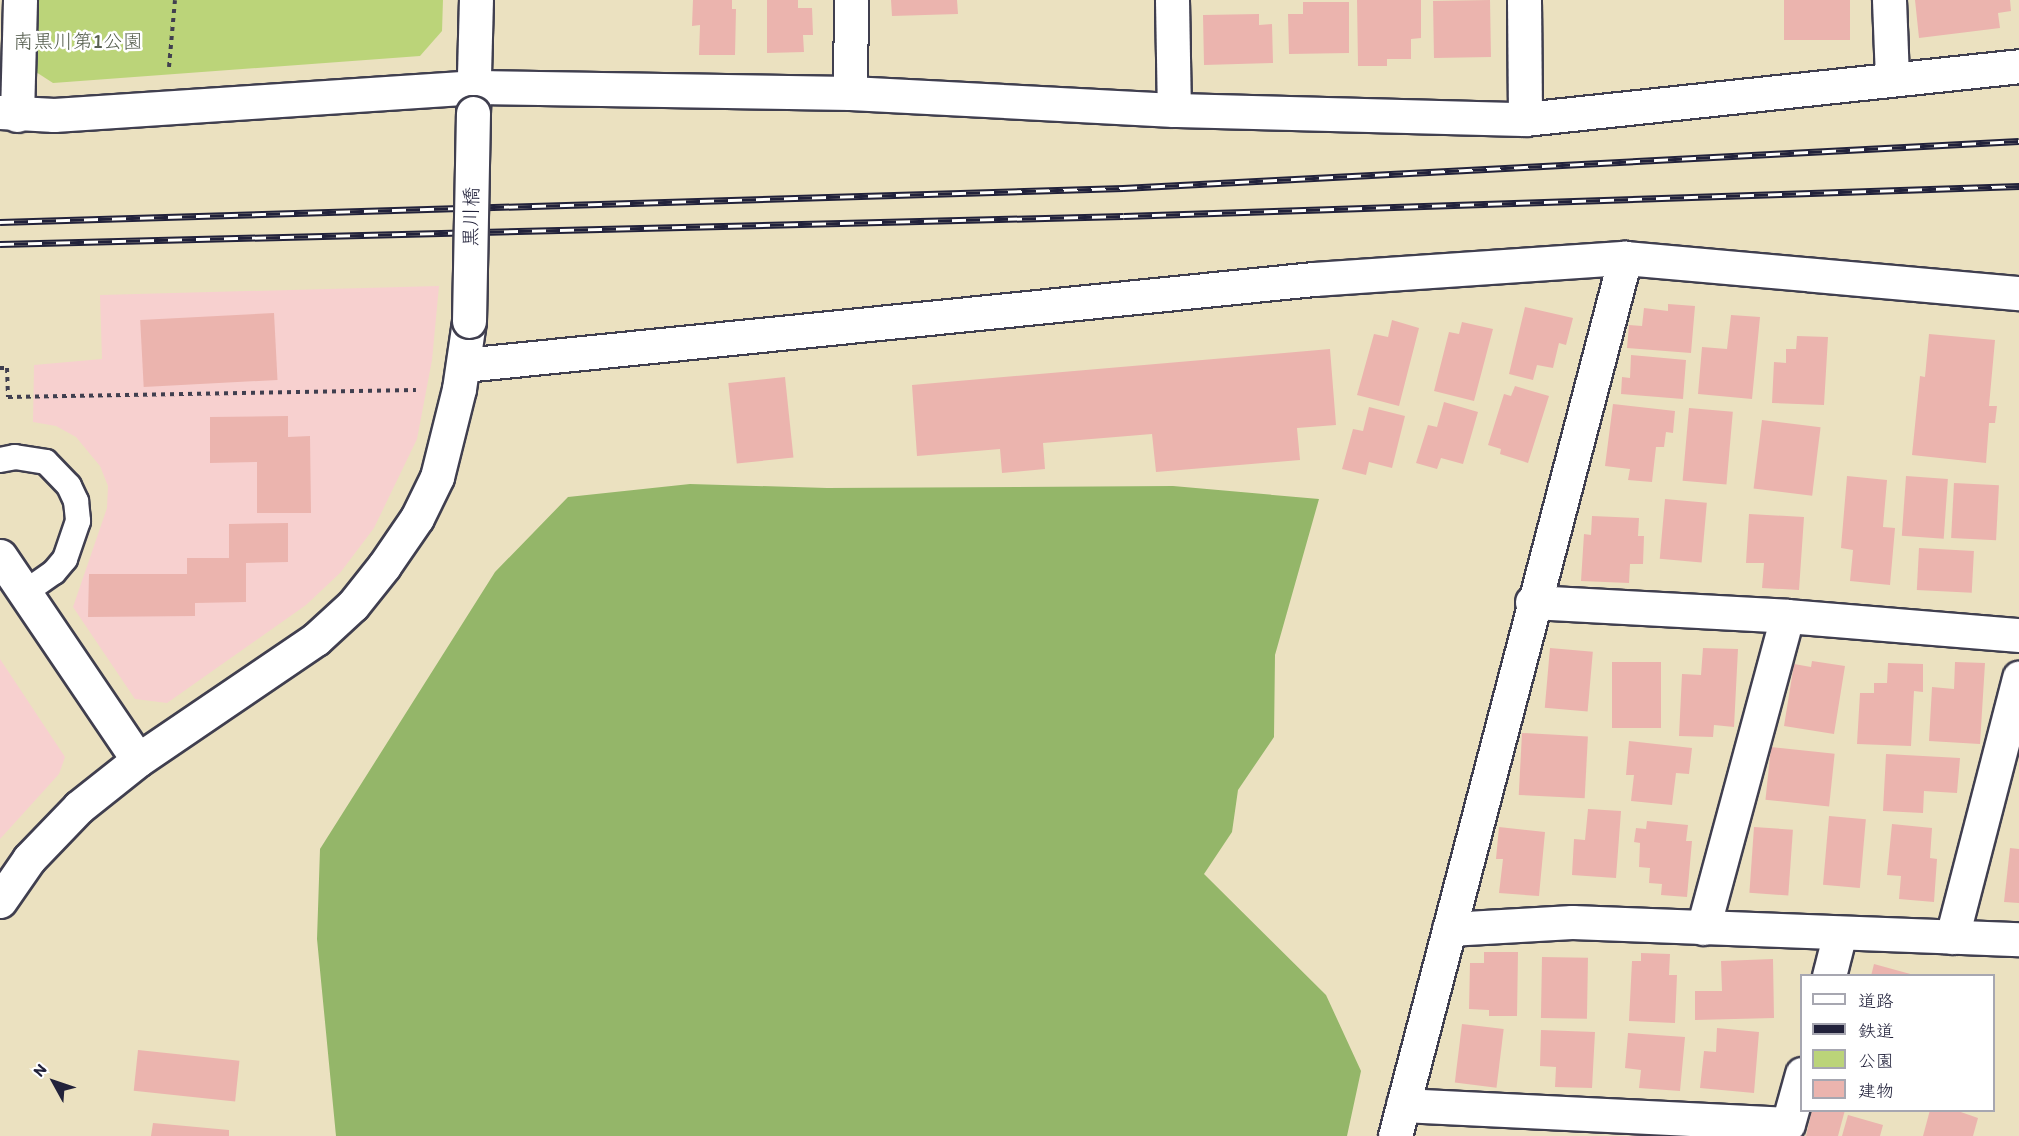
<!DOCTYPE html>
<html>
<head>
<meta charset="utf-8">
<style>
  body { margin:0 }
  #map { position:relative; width:2019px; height:1136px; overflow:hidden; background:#ebe1c0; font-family:Itim,"Klee One",sans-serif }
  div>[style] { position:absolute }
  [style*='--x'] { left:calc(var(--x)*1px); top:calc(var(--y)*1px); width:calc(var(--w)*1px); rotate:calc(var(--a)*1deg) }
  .built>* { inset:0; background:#f7d0cf }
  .green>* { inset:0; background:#bbd479 }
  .forest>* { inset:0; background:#94b669 }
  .building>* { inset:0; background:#ebb4ae; transform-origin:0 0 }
  .path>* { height:4px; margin-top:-2px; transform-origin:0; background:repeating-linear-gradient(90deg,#403f4f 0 4.5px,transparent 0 9px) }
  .roads { filter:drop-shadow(2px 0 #403f4f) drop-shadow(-2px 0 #403f4f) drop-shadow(0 2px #403f4f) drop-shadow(0 -2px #403f4f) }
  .service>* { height:24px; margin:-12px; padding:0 12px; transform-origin:12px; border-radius:12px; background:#fff }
  .minor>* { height:33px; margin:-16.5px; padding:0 16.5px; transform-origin:16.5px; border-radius:16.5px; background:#fff }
  .tertiary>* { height:33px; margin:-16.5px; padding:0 16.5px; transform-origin:16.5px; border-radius:16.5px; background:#fff }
  .rail>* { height:7px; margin-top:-3.5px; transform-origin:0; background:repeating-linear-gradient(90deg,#fff 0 14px,#22223b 0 28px); box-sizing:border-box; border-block:2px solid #22223b }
  .bridges { filter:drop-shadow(2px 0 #403f4f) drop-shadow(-2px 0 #403f4f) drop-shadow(0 2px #403f4f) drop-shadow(0 -2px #403f4f) }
  .tertiary-bridge>* { height:33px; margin:-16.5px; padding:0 16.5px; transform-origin:16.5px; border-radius:16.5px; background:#fff }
  span { translate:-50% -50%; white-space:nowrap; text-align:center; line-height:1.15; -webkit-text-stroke:5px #fff; paint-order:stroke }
  .park-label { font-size:20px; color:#586051 }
  .street-label { font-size:20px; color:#22223b }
  .legend { position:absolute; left:1800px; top:974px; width:195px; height:138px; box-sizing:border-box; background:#fff; border:2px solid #a7a7b1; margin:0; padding:8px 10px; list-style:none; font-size:18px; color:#22223b }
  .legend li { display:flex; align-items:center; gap:12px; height:30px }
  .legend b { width:30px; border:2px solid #a7a7b1 }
  .north { position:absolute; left:24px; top:1052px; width:60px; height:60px; -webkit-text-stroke:4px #fff; paint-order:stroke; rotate:310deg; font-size:16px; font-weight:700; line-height:24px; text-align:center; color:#22223b }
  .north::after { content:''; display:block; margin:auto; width:21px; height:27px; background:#22223b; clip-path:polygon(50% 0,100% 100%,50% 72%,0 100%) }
</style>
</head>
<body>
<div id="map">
  <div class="built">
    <i style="clip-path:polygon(439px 286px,432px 360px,417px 439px,374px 528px,340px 573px,306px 605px,167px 703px,135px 699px,73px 607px,107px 508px,108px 486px,100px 466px,76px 437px,56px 426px,33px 422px,34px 365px,102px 359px,100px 295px)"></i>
    <i style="clip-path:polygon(0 659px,65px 757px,59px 774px,0 839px)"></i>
  </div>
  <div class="green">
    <i style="clip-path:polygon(39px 0,443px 0,442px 31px,420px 56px,53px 83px,36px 72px)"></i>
  </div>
  <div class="forest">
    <i style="clip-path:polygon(690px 484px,827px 488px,1173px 486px,1319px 499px,1275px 655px,1274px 737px,1238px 790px,1232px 832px,1204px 874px,1326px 995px,1361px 1071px,1347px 1136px,336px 1136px,317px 939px,320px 849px,495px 572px,568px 497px)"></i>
  </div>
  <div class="building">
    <i style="clip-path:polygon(693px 0,732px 0,732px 9px,736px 9px,735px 55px,699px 55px,700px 25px,692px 26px)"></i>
    <i style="clip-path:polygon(767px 0,798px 0,798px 8px,812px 8px,813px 35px,803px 35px,804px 52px,767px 53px)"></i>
    <i style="clip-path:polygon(891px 0,957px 0,958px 14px,892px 16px)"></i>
    <i style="clip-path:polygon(1357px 0,1421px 0,1421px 38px,1411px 39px,1411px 59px,1387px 59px,1387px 66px,1358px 66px)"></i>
    <i style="left:1490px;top:0;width:57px;height:57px;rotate:89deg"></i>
    <i style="left:1784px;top:0;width:66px;height:40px"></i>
    <i style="clip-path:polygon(1915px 0,2010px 0,2011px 11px,1998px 13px,2000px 28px,1919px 38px)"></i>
    <i style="clip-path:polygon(1303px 2px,1349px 2px,1349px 53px,1289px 54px,1288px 14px,1303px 14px)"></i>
    <i style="clip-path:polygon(1259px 14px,1259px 25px,1272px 24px,1273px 63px,1204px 65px,1203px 15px)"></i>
    <i style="clip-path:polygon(1668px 304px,1695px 306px,1691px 353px,1627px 348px,1629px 325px,1642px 326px,1644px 308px,1668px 311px)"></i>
    <i style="clip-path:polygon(1525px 307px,1573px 318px,1566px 345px,1559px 343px,1553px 368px,1537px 365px,1533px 380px,1509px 374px)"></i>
    <i style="left:274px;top:313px;width:67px;height:134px;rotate:87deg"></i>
    <i style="clip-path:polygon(1731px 315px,1760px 317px,1752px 399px,1698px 394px,1702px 347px,1727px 349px)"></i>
    <i style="clip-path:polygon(1392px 320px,1419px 328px,1399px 406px,1357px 395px,1374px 334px,1388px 337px)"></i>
    <i style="clip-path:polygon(1462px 322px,1493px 329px,1474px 401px,1434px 391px,1449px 332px,1459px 334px)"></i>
    <i style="clip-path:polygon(1929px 334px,1995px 340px,1989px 406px,1997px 406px,1995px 423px,1989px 423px,1986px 463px,1912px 455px,1920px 376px,1925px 377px)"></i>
    <i style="clip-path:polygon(1797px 336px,1828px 337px,1824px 405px,1772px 403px,1774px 362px,1786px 363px,1786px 349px,1796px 349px)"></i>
    <i style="clip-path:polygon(1330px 349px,1336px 425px,1297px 428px,1300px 460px,1156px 472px,1152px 434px,1043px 443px,1045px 469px,1002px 473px,1000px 449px,917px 456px,912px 385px)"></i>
    <i style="clip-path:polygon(1631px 355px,1686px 360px,1683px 399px,1621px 394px,1622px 377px,1630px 378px)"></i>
    <i style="left:785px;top:377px;width:81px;height:57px;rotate:84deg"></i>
    <i style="clip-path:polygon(1515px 386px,1549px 396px,1528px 463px,1500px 454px,1501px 449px,1488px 445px,1504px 394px,1511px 396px)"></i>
    <i style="clip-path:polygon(1444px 402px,1478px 412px,1463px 464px,1441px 458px,1437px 469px,1416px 463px,1428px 425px,1437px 427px)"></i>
    <i style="clip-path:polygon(1613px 404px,1675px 411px,1673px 433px,1666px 432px,1664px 447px,1656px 447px,1652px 482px,1628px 480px,1630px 469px,1605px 466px)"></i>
    <i style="clip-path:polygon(1369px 407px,1405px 416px,1392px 468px,1369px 462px,1366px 475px,1342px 469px,1353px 429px,1363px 431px)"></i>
    <i style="left:1689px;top:408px;width:44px;height:73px;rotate:5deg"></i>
    <i style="clip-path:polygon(288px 416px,288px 437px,310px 436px,311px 513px,257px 513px,257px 462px,210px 463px,210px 417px)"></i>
    <i style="left:1762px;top:420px;width:59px;height:69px;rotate:7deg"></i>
    <i style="clip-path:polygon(1847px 476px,1887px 480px,1883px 527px,1895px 528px,1890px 585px,1850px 581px,1853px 550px,1841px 548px)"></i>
    <i style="left:1906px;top:476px;width:42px;height:60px;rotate:4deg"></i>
    <i style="left:1954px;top:483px;width:45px;height:55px;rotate:3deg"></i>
    <i style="left:1665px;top:499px;width:42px;height:60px;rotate:5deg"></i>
    <i style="clip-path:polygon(1749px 514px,1804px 517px,1799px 590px,1762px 588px,1764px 563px,1746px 563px)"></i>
    <i style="clip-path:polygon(1592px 516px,1639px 518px,1638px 536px,1644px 536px,1643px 564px,1630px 564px,1629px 583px,1581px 581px,1584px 534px,1591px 535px)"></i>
    <i style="clip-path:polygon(288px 523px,288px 562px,246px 563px,246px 602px,195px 603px,195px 616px,88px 617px,89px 574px,187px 574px,187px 558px,229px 558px,229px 524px)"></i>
    <i style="left:1919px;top:548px;width:55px;height:42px;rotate:3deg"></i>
    <i style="left:1550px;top:648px;width:43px;height:60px;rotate:5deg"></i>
    <i style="clip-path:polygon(1703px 648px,1738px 649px,1734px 727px,1714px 725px,1713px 737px,1679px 736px,1682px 674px,1701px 675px)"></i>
    <i style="clip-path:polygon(1812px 661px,1845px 666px,1834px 734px,1784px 726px,1794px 664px,1811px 667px)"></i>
    <i style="left:1612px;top:662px;width:49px;height:66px"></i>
    <i style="clip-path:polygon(1955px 662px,1985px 663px,1980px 744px,1929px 741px,1932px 687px,1954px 689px)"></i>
    <i style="clip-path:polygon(1888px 663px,1923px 664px,1923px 692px,1914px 691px,1911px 746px,1857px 744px,1860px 693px,1874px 693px,1874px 683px,1887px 683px)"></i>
    <i style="left:1522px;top:733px;width:66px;height:62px;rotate:3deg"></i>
    <i style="clip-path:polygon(1629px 741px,1692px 748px,1689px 774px,1676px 773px,1672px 805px,1631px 801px,1634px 775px,1626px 775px)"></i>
    <i style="left:1771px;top:747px;width:64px;height:53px;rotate:6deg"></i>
    <i style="clip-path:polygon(1886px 754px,1960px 758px,1957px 793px,1924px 791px,1923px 813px,1883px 811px)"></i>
    <i style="clip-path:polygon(1588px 809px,1621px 811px,1616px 878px,1572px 875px,1574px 839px,1585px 840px)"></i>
    <i style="left:1829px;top:816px;width:37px;height:69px;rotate:5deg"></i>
    <i style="clip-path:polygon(1647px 821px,1688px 825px,1686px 841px,1692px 841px,1687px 897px,1661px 895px,1662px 884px,1649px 883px,1650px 868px,1639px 867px,1640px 843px,1634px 842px,1636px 828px,1646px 829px)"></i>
    <i style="clip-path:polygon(1892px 824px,1932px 828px,1930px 858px,1937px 859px,1934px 902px,1899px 899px,1901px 876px,1887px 875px)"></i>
    <i style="clip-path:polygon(1499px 827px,1545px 832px,1539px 896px,1499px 893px,1503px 859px,1496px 859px)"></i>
    <i style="left:1754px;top:827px;width:39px;height:66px;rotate:4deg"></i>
    <i style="clip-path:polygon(2010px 848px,2019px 849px,2019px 903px,2004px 902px)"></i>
    <i style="clip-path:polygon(1484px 952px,1518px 952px,1517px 1016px,1489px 1016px,1489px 1010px,1469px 1009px,1470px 963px,1484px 963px)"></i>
    <i style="clip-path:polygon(1641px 953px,1670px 954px,1669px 975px,1677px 975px,1675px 1023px,1629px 1021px,1632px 961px,1641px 961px)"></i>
    <i style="left:1542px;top:957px;width:46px;height:61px;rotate:1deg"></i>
    <i style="clip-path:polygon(1773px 959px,1774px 1018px,1695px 1020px,1695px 991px,1722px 991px,1721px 961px)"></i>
    <i style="clip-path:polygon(1874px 964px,1914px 975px,1914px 976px,1871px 976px)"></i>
    <i style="left:1462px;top:1024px;width:42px;height:59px;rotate:7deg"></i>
    <i style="clip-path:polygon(1717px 1028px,1759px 1032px,1754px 1093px,1700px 1088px,1704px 1051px,1716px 1052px)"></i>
    <i style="clip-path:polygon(1541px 1030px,1595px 1032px,1592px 1088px,1555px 1087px,1556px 1067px,1540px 1066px)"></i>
    <i style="clip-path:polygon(1628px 1033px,1685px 1037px,1680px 1091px,1639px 1088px,1641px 1070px,1625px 1068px)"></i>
    <i style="left:138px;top:1050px;width:102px;height:41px;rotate:6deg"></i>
    <i style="clip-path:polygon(1812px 1110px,1845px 1110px,1838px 1136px,1806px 1136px)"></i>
    <i style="clip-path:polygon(1930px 1110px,1955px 1110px,1978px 1118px,1973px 1136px,1923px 1136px)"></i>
    <i style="clip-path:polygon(1848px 1115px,1883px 1125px,1880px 1136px,1842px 1136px)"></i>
    <i style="clip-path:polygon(153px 1123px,229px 1130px,229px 1136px,151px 1136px)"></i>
  </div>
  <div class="path">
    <i style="--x:169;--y:67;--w:67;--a:-84.9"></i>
    <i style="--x:0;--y:368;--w:7;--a:0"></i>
    <i style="--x:7;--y:368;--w:29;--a:88"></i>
    <i style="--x:8;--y:397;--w:408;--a:-1"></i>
  </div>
  <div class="roads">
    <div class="service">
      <i style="--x:0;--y:460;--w:15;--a:-11"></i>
      <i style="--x:15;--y:457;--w:31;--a:9"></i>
      <i style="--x:46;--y:462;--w:33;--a:46"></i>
      <i style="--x:69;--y:486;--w:17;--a:65"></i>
      <i style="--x:76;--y:501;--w:20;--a:84"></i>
      <i style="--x:78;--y:521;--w:40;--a:108.9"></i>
      <i style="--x:65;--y:559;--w:17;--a:130"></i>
      <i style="--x:54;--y:572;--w:37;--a:145"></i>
    </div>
    <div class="minor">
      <i style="--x:1172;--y:0;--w:110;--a:89"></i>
      <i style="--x:1524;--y:0;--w:119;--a:89.5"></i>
      <i style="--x:1889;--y:0;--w:77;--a:87.8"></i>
      <i style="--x:850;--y:93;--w:93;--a:-89.4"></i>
      <i style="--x:0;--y:112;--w:54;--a:3.2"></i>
      <i style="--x:54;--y:115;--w:420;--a:-3.8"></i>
      <i style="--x:473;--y:87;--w:377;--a:0.9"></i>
      <i style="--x:850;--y:93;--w:324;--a:3"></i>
      <i style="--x:1174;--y:110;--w:351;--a:1.5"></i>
      <i style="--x:1525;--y:119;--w:497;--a:-6.1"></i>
      <i style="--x:17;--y:115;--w:115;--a:-88.5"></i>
      <i style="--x:464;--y:365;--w:854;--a:-5.78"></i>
      <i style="--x:1314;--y:279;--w:312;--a:-3.9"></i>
      <i style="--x:1625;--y:258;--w:396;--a:5.1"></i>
      <i style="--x:0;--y:556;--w:246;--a:55.9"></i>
      <i style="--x:1532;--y:602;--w:255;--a:3.1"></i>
      <i style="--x:1787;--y:616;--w:233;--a:4.7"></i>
      <i style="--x:1703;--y:928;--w:323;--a:-74.9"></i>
      <i style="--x:1449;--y:929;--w:123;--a:-3.3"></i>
      <i style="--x:1572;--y:922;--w:447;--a:2.2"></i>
      <i style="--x:1952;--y:937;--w:268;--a:-75.5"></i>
      <i style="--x:1829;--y:976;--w:44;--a:-75.7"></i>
      <i style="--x:1403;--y:1105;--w:385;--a:2.8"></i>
      <i style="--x:1788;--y:1124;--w:52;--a:-74.4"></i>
      <i style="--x:1395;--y:1136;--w:908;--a:-75.32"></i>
    </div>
    <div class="tertiary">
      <i style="--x:473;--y:113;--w:113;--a:-88.5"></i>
      <i style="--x:0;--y:901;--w:51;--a:-55.4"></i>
      <i style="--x:29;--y:859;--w:72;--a:-46.1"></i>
      <i style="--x:79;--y:807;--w:75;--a:-38.5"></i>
      <i style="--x:138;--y:760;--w:215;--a:-34.2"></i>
      <i style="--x:316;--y:639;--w:50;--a:-42.6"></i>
      <i style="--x:353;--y:605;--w:50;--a:-51.5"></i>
      <i style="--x:384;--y:566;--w:58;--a:-55.5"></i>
      <i style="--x:417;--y:518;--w:46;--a:-64"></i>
      <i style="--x:437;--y:477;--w:91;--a:-76"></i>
      <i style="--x:459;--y:389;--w:69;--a:-81.6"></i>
    </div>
  </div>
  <div class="rail">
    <i style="--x:0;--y:222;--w:1124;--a:-1.73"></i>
    <i style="--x:1123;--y:188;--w:897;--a:-3"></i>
    <i style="--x:0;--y:244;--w:1124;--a:-1.43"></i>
    <i style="--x:1124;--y:216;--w:896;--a:-1.92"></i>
  </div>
  <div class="bridges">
    <div class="tertiary-bridge">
      <i style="--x:469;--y:321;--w:208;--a:-88.9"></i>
    </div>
  </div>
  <div class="park-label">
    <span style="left:78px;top:41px">南黒川第1公園</span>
  </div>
  <div class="street-label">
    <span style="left:471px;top:217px;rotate:-89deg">黒川橋</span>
  </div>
  <ul class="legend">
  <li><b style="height:8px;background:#fff"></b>道路</li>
  <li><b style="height:8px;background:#22223b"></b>鉄道</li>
  <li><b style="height:16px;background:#bbd479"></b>公園</li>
  <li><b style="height:16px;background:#ebb4ae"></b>建物</li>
  </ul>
  <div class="north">N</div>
</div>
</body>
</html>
